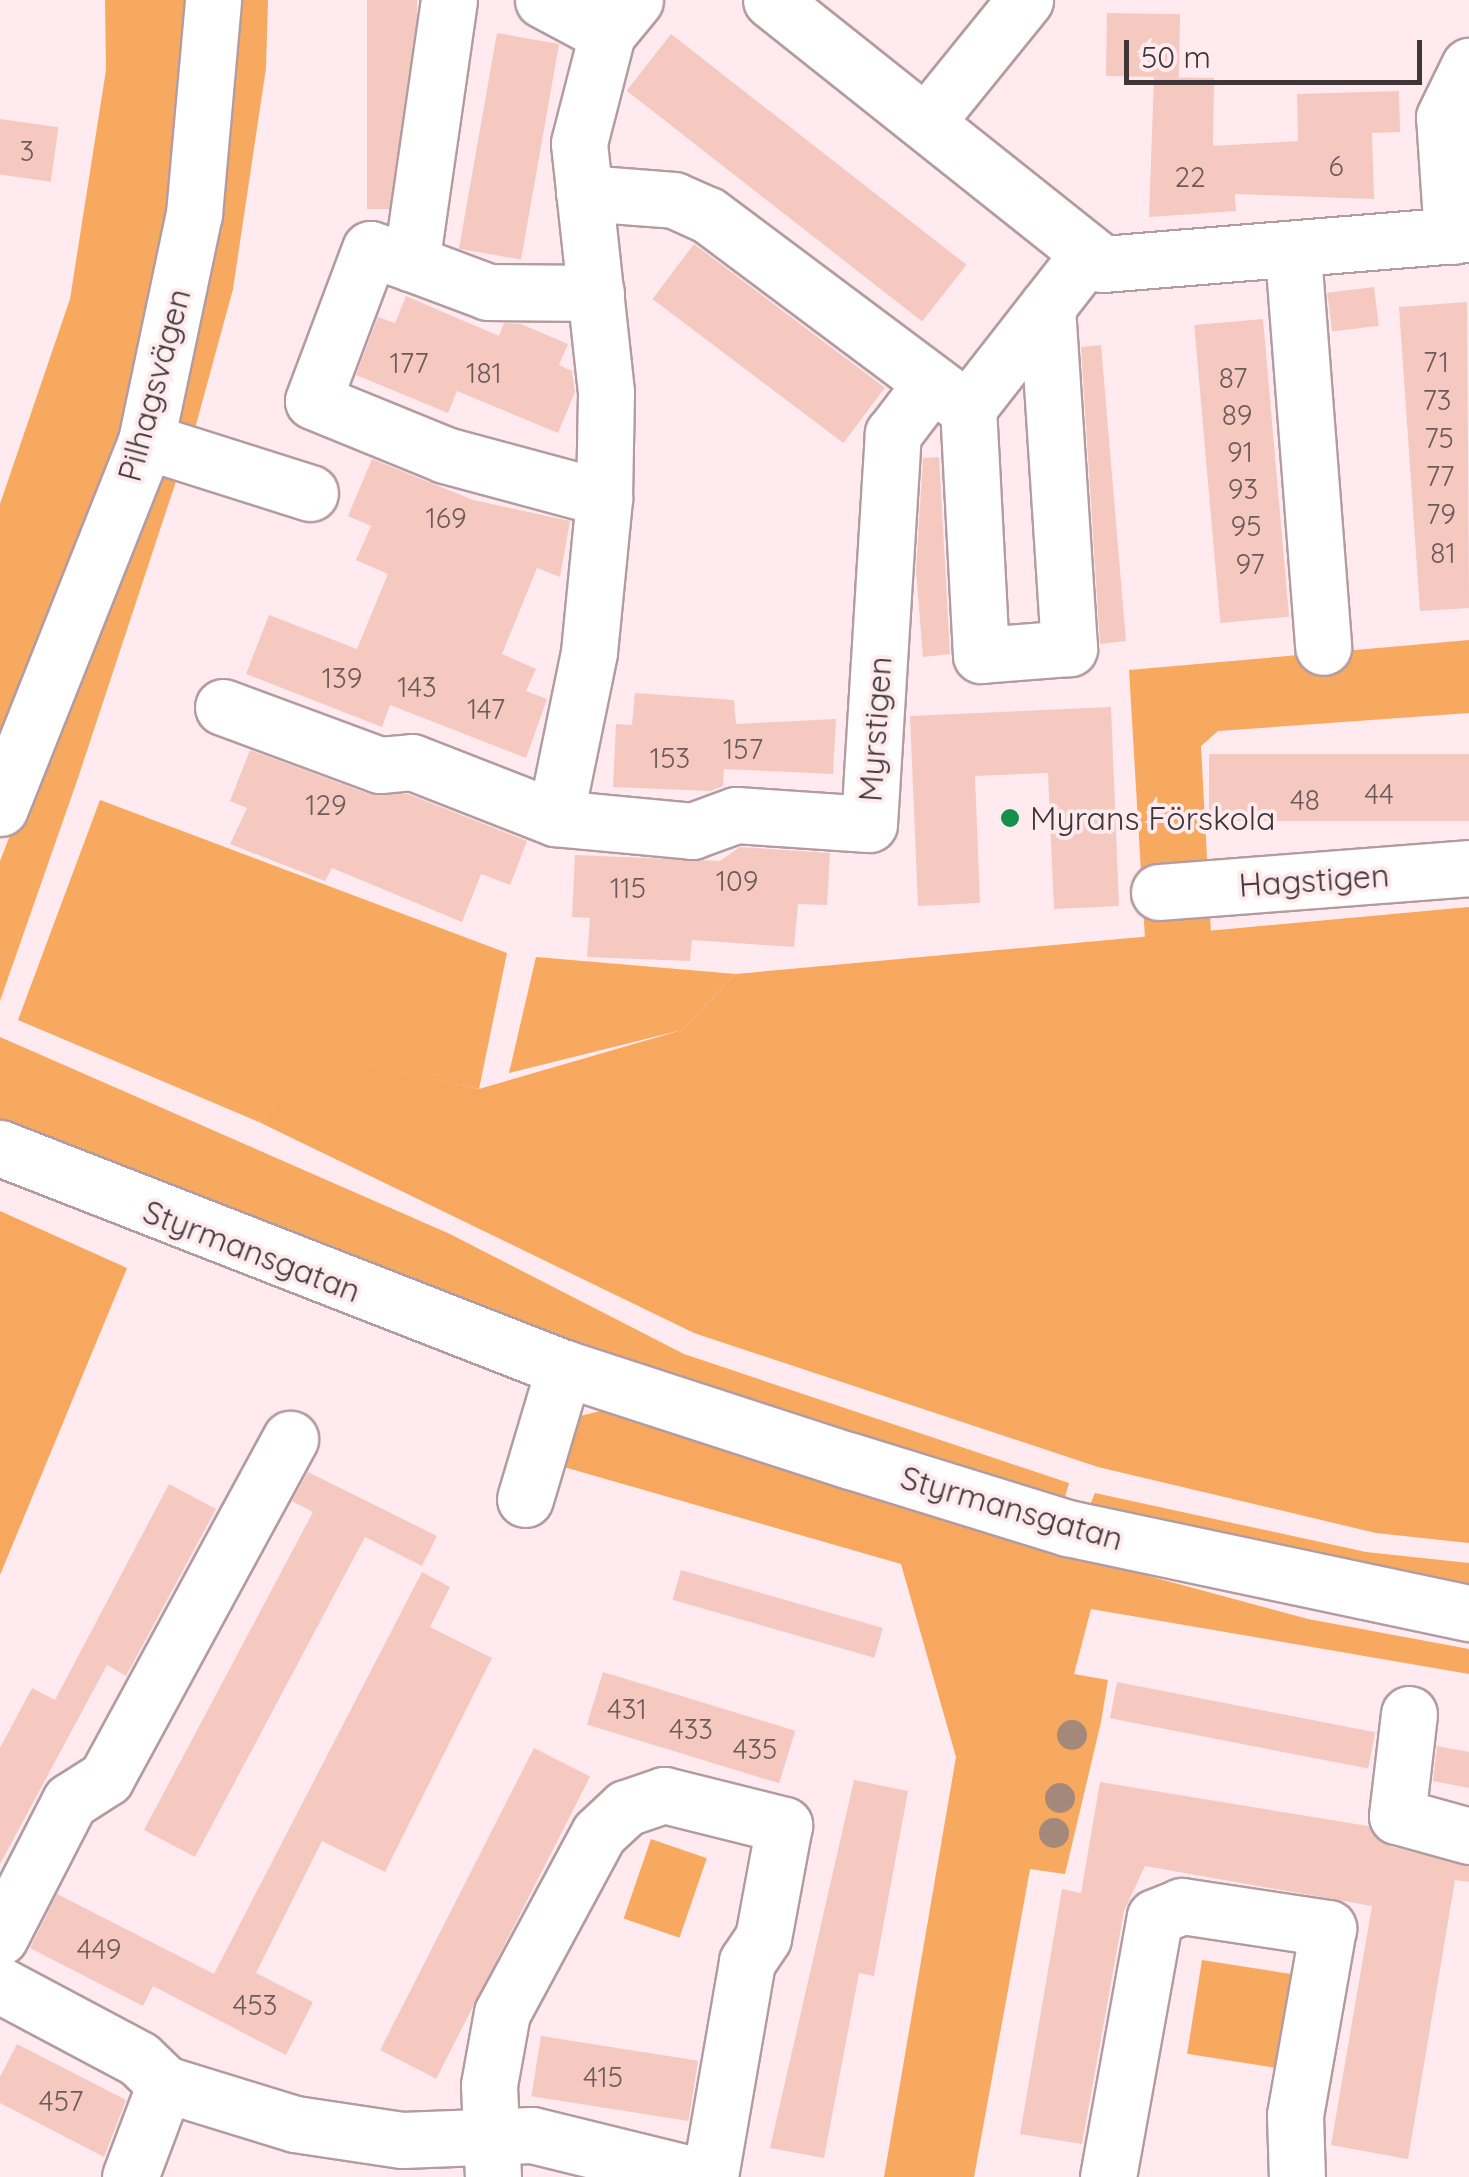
<!DOCTYPE html>
<html>
<head>
<meta charset="utf-8">
<style>
  body { margin:0 }
  #map { position:relative; width:1469px; height:2177px; overflow:hidden; background:#ffeaef; font-family:Quicksand,sans-serif }
  div>[style] { position:absolute }
  [style*='--x'] { left:calc(var(--x)*1px); top:calc(var(--y)*1px); width:calc(var(--w)*1px); rotate:calc(var(--a)*1deg) }
  .green>* { inset:0; background:#f8a960; transform-origin:0 0 }
  .forest>* { inset:0; background:#f7a85e }
  .building>* { inset:0; background:#f5c9c0; transform-origin:0 0 }
  .roads { filter:drop-shadow(2px 0 #b39ca1) drop-shadow(-2px 0 #b39ca1) drop-shadow(0 2px #b39ca1) drop-shadow(0 -2px #b39ca1) }
  .minor>* { height:55px; margin:-27.5px; padding:0 27.5px; transform-origin:27.5px; border-radius:27.5px; background:#fff }
  .trees>* { width:30px; height:30px; margin:-15px; border-radius:50%; background:#a4897a }
  .dots>* { width:28px; height:28px; translate:-50% -50%; box-sizing:border-box; border:5px solid #ffeaef; border-radius:50% }
  span { translate:-50% -50%; white-space:nowrap; text-align:center; line-height:1.15; -webkit-text-stroke:8px #ffeaef; paint-order:stroke }
  .number-label { font-size:28px; color:#6c5b5a }
  .number-label span { -webkit-text-stroke-width:0 }
  .street-label { font-size:32px; color:#3f3638 }
  .poi-label { font-size:32px; color:#3f3638 }
  .left { translate:0 -50%; text-align:left }
  .scale { position:absolute; left:1124px; top:40px; width:298px; height:45px; box-sizing:border-box; border:5px solid #3f3638; border-top:0; padding-left:12px; font-size:30px; line-height:35px; white-space:nowrap; color:#3f3638; -webkit-text-stroke:8px #ffeaef; paint-order:stroke }
</style>
</head>
<body>
<div id="map">
  <div class="green">
    <i style="clip-path:polygon(105px 0,197px 0,193px 91px,123px 440px,0 747px,0 504px,70px 299px,106px 70px)"></i>
    <i style="clip-path:polygon(238px 0,268px 0,266px 68px,233px 289px,194px 432px,174px 429px,234px 81px)"></i>
    <i style="clip-path:polygon(182px 463px,78px 778px,0 1001px,0 861px,153px 467px)"></i>
    <i style="clip-path:polygon(1469px 640px,1469px 713px,1218px 731px,1201px 746px,1211px 933px,1145px 939px,1129px 670px)"></i>
    <i style="clip-path:polygon(100px 800px,507px 953px,479px 1089px,323px 1056px,259px 1122px,18px 1020px)"></i>
    <i style="clip-path:polygon(536px 957px,736px 974px,682px 1030px,509px 1073px)"></i>
    <i style="clip-path:polygon(0 1037px,450px 1234px,684px 1354px,1069px 1483px,1062px 1508px,618px 1364px,0 1126px)"></i>
    <i style="clip-path:polygon(1095px 1493px,1366px 1552px,1469px 1563px,1469px 1600px,1086px 1514px)"></i>
    <i style="clip-path:polygon(1041px 1547px,1308px 1619px,1469px 1649px,1469px 1674px,1091px 1609px,1074px 1674px,1108px 1680px,1101px 1722px,1065px 1874px,1030px 1869px,974px 2177px,884px 2177px,956px 1757px,995px 1751px)"></i>
    <i style="left:651px;top:1839px;width:59px;height:84px;rotate:19deg"></i>
    <i style="left:1202px;top:1960px;width:103px;height:95px;rotate:9deg"></i>
  </div>
  <div class="forest">
    <i style="clip-path:polygon(1469px 907px,1469px 1543px,1376px 1533px,1098px 1467px,694px 1333px,259px 1122px,323px 1055px,479px 1089px,682px 1030px,736px 974px)"></i>
    <i style="clip-path:polygon(0 1211px,127px 1268px,0 1575px)"></i>
    <i style="clip-path:polygon(617px 1407px,1041px 1547px,1047px 1571px,995px 1752px,956px 1757px,901px 1564px,557px 1465px,576px 1417px)"></i>
  </div>
  <div class="building">
    <i style="left:367px;top:0;width:50px;height:209px"></i>
    <i style="left:1107px;top:13px;width:73px;height:63px;rotate:1deg"></i>
    <i style="left:497px;top:33px;width:63px;height:219px;rotate:10deg"></i>
    <i style="left:671px;top:34px;width:375px;height:72px;rotate:38deg"></i>
    <i style="clip-path:polygon(1154px 77px,1214px 78px,1213px 146px,1298px 141px,1297px 94px,1399px 91px,1400px 132px,1372px 133px,1374px 199px,1235px 194px,1236px 211px,1149px 217px)"></i>
    <i style="left:0;top:119px;width:59px;height:55px;rotate:8deg"></i>
    <i style="left:694px;top:244px;width:239px;height:69px;rotate:37deg"></i>
    <i style="left:1374px;top:287px;width:39px;height:47px;rotate:83deg"></i>
    <i style="clip-path:polygon(406px 296px,499px 336px,504px 323px,521px 324px,568px 344px,559px 365px,572px 371px,575px 392px,558px 433px,457px 391px,448px 413px,356px 375px,378px 317px,395px 323px)"></i>
    <i style="clip-path:polygon(1467px 302px,1469px 608px,1420px 611px,1399px 307px)"></i>
    <i style="left:1263px;top:319px;width:299px;height:69px;rotate:85deg"></i>
    <i style="clip-path:polygon(1101px 345px,1126px 641px,1100px 644px,1081px 347px)"></i>
    <i style="clip-path:polygon(939px 457px,950px 654px,923px 657px,916px 570px,923px 458px)"></i>
    <i style="clip-path:polygon(372px 459px,473px 500px,570px 521px,560px 577px,537px 568px,502px 654px,536px 669px,526px 691px,547px 699px,526px 758px,390px 705px,382px 727px,246px 674px,269px 615px,357px 649px,388px 574px,356px 560px,371px 526px,348px 516px)"></i>
    <i style="clip-path:polygon(635px 693px,734px 700px,736px 724px,836px 719px,833px 774px,724px 769px,723px 786px,710px 791px,613px 787px,616px 724px,632px 725px)"></i>
    <i style="clip-path:polygon(1111px 707px,1119px 906px,1054px 909px,1048px 773px,975px 776px,980px 903px,918px 906px,910px 716px)"></i>
    <i style="clip-path:polygon(250px 750px,369px 794px,408px 794px,527px 841px,510px 885px,481px 874px,462px 922px,332px 868px,325px 881px,230px 844px,247px 808px,230px 801px)"></i>
    <i style="left:1469px;top:754px;width:67px;height:260px;rotate:90deg"></i>
    <i style="clip-path:polygon(740px 847px,830px 853px,827px 905px,798px 904px,794px 947px,692px 940px,690px 961px,587px 957px,590px 918px,572px 917px,575px 855px,720px 861px)"></i>
    <i style="clip-path:polygon(308px 1472px,437px 1536px,422px 1566px,365px 1537px,195px 1857px,144px 1830px,313px 1512px,292px 1501px)"></i>
    <i style="clip-path:polygon(169px 1484px,216px 1509px,126px 1676px,107px 1665px,0 1864px,0 1748px,32px 1688px,55px 1700px)"></i>
    <i style="left:681px;top:1570px;width:210px;height:31px;rotate:16deg"></i>
    <i style="clip-path:polygon(422px 1572px,450px 1587px,430px 1627px,492px 1658px,385px 1872px,322px 1841px,256px 1973px,313px 2002px,286px 2055px,153px 1986px,143px 2006px,30px 1948px,57px 1894px,214px 1974px)"></i>
    <i style="left:603px;top:1672px;width:201px;height:55px;rotate:17deg"></i>
    <i style="left:1117px;top:1682px;width:263px;height:37px;rotate:11deg"></i>
    <i style="clip-path:polygon(1437px 1746px,1469px 1752px,1469px 1788px,1433px 1781px)"></i>
    <i style="left:534px;top:1748px;width:63px;height:339px;rotate:27deg"></i>
    <i style="clip-path:polygon(854px 1780px,908px 1791px,874px 1976px,859px 1973px,824px 2158px,770px 2148px)"></i>
    <i style="clip-path:polygon(1100px 1782px,1368px 1826px,1389px 1846px,1469px 1866px,1469px 1882px,1455px 1880px,1408px 2159px,1331px 2145px,1372px 1906px,1145px 1866px,1124px 1911px,1082px 2144px,1020px 2134px,1062px 1889px,1081px 1893px)"></i>
    <i style="left:541px;top:2036px;width:159px;height:61px;rotate:9deg"></i>
    <i style="clip-path:polygon(17px 2044px,126px 2100px,104px 2157px,0 2103px,0 2077px)"></i>
  </div>
  <div class="roads">
    <div class="minor">
      <i style="--x:449;--y:0;--w:266;--a:98.2"></i>
      <i style="--x:411;--y:263;--w:82;--a:20.6"></i>
      <i style="--x:488;--y:292;--w:108;--a:0.5"></i>
      <i style="--x:543;--y:0;--w:72;--a:28"></i>
      <i style="--x:771;--y:0;--w:424;--a:38.5"></i>
      <i style="--x:1103;--y:264;--w:367;--a:-4.7"></i>
      <i style="--x:927;--y:121;--w:156;--a:-51"></i>
      <i style="--x:584;--y:193;--w:90;--a:4.4"></i>
      <i style="--x:674;--y:200;--w:37;--a:24"></i>
      <i style="--x:708;--y:215;--w:316;--a:36.8"></i>
      <i style="--x:1452;--y:236;--w:119;--a:-93.8"></i>
      <i style="--x:1444;--y:117;--w:57;--a:-63.9"></i>
      <i style="--x:1293;--y:254;--w:394;--a:85.6"></i>
      <i style="--x:411;--y:263;--w:43;--a:-161.1"></i>
      <i style="--x:370;--y:249;--w:162;--a:110.6"></i>
      <i style="--x:313;--y:401;--w:143;--a:22.2"></i>
      <i style="--x:445;--y:455;--w:165;--a:15.1"></i>
      <i style="--x:1047;--y:307;--w:342;--a:86.3"></i>
      <i style="--x:1069;--y:648;--w:88;--a:175.5"></i>
      <i style="--x:981;--y:655;--w:247;--a:-93"></i>
      <i style="--x:968;--y:408;--w:190;--a:-52"></i>
      <i style="--x:146;--y:441;--w:172;--a:17.6"></i>
      <i style="--x:223;--y:707;--w:167;--a:20.3"></i>
      <i style="--x:380;--y:765;--w:32;--a:-5"></i>
      <i style="--x:412;--y:762;--w:154;--a:21.4"></i>
      <i style="--x:555;--y:818;--w:138;--a:5.4"></i>
      <i style="--x:692;--y:831;--w:47;--a:-20"></i>
      <i style="--x:736;--y:815;--w:133;--a:3.9"></i>
      <i style="--x:869;--y:824;--w:391;--a:-86.5"></i>
      <i style="--x:893;--y:434;--w:58;--a:-52.7"></i>
      <i style="--x:0;--y:808;--w:395;--a:-68.3"></i>
      <i style="--x:146;--y:441;--w:232;--a:-78.1"></i>
      <i style="--x:194;--y:214;--w:215;--a:-84.9"></i>
      <i style="--x:555;--y:818;--w:169;--a:-78.4"></i>
      <i style="--x:589;--y:652;--w:155;--a:-84.4"></i>
      <i style="--x:604;--y:498;--w:106;--a:-88.9"></i>
      <i style="--x:606;--y:392;--w:250;--a:-96.2"></i>
      <i style="--x:579;--y:143;--w:113;--a:-75.6"></i>
      <i style="--x:607;--y:34;--w:44;--a:-50.5"></i>
      <i style="--x:1159;--y:892;--w:311;--a:-4.4"></i>
      <i style="--x:0;--y:1148;--w:605;--a:21.31"></i>
      <i style="--x:564;--y:1368;--w:302;--a:18"></i>
      <i style="--x:851;--y:1461;--w:227;--a:17.2"></i>
      <i style="--x:1068;--y:1528;--w:410;--a:12"></i>
      <i style="--x:525;--y:1499;--w:137;--a:-73.4"></i>
      <i style="--x:1409;--y:1714;--w:103;--a:96.7"></i>
      <i style="--x:1397;--y:1816;--w:75;--a:15.5"></i>
      <i style="--x:0;--y:1937;--w:153;--a:-62.8"></i>
      <i style="--x:70;--y:1801;--w:43;--a:-32.6"></i>
      <i style="--x:106;--y:1778;--w:386;--a:-61.5"></i>
      <i style="--x:0;--y:1985;--w:157;--a:28"></i>
      <i style="--x:139;--y:2059;--w:36;--a:44"></i>
      <i style="--x:165;--y:2084;--w:136;--a:17.1"></i>
      <i style="--x:295;--y:2124;--w:108;--a:8.5"></i>
      <i style="--x:402;--y:2140;--w:130;--a:-2.2"></i>
      <i style="--x:532;--y:2135;--w:176;--a:13.8"></i>
      <i style="--x:130;--y:2177;--w:99;--a:-69.4"></i>
      <i style="--x:493;--y:2177;--w:92;--a:-92.5"></i>
      <i style="--x:489;--y:2085;--w:73;--a:-79.8"></i>
      <i style="--x:502;--y:2013;--w:204;--a:-61.7"></i>
      <i style="--x:599;--y:1833;--w:37;--a:-43"></i>
      <i style="--x:626;--y:1808;--w:40;--a:-18.9"></i>
      <i style="--x:664;--y:1795;--w:124;--a:14"></i>
      <i style="--x:784;--y:1825;--w:115;--a:100.5"></i>
      <i style="--x:763;--y:1938;--w:29;--a:124"></i>
      <i style="--x:747;--y:1962;--w:218;--a:99.8"></i>
      <i style="--x:1108;--y:2177;--w:264;--a:-79.8"></i>
      <i style="--x:1155;--y:1917;--w:29;--a:-22"></i>
      <i style="--x:1182;--y:1906;--w:148;--a:8.6"></i>
      <i style="--x:1328;--y:1928;--w:190;--a:100"></i>
      <i style="--x:1295;--y:2115;--w:62;--a:88.2"></i>
    </div>
  </div>
  <div class="trees">
    <i style="left:1072px;top:1735px"></i>
    <i style="left:1060px;top:1798px"></i>
    <i style="left:1054px;top:1833px"></i>
  </div>
  <div class="dots">
    <i style="left:1010px;top:818px;background:#158f4a"></i>
  </div>
  <div class="number-label">
    <span style="left:27px;top:151px">3</span>
    <span style="left:1336px;top:166px">6</span>
    <span style="left:1190px;top:177px">22</span>
    <span style="left:1436px;top:362px">71</span>
    <span style="left:409px;top:363px">177</span>
    <span style="left:484px;top:373px">181</span>
    <span style="left:1233px;top:378px">87</span>
    <span style="left:1437px;top:400px">73</span>
    <span style="left:1237px;top:415px">89</span>
    <span style="left:1439px;top:438px">75</span>
    <span style="left:1240px;top:452px">91</span>
    <span style="left:1440px;top:476px">77</span>
    <span style="left:1243px;top:489px">93</span>
    <span style="left:1441px;top:514px">79</span>
    <span style="left:446px;top:518px">169</span>
    <span style="left:1246px;top:526px">95</span>
    <span style="left:1443px;top:553px">81</span>
    <span style="left:1250px;top:564px">97</span>
    <span style="left:342px;top:678px">139</span>
    <span style="left:417px;top:687px">143</span>
    <span style="left:486px;top:709px">147</span>
    <span style="left:743px;top:749px">157</span>
    <span style="left:670px;top:758px">153</span>
    <span style="left:1379px;top:794px">44</span>
    <span style="left:1305px;top:800px">48</span>
    <span style="left:326px;top:805px">129</span>
    <span style="left:737px;top:881px">109</span>
    <span style="left:628px;top:888px">115</span>
    <span style="left:627px;top:1709px">431</span>
    <span style="left:691px;top:1729px">433</span>
    <span style="left:755px;top:1749px">435</span>
    <span style="left:99px;top:1949px">449</span>
    <span style="left:255px;top:2005px">453</span>
    <span style="left:603px;top:2077px">415</span>
    <span style="left:61px;top:2101px">457</span>
  </div>
  <div class="street-label">
    <span style="left:154px;top:385px;rotate:-75deg">Pilhagsvägen</span>
    <span style="left:875px;top:729px;rotate:-86deg">Myrstigen</span>
    <span style="left:1314px;top:880px;rotate:-4deg">Hagstigen</span>
    <span style="left:252px;top:1251px;rotate:21deg">Styrmansgatan</span>
    <span style="left:1012px;top:1508px;rotate:16deg">Styrmansgatan</span>
  </div>
  <div class="poi-label">
    <span class="left" style="left:1030px;top:818px">Myrans Förskola</span>
  </div>
  <div class="scale">50 m</div>
</div>
</body>
</html>
